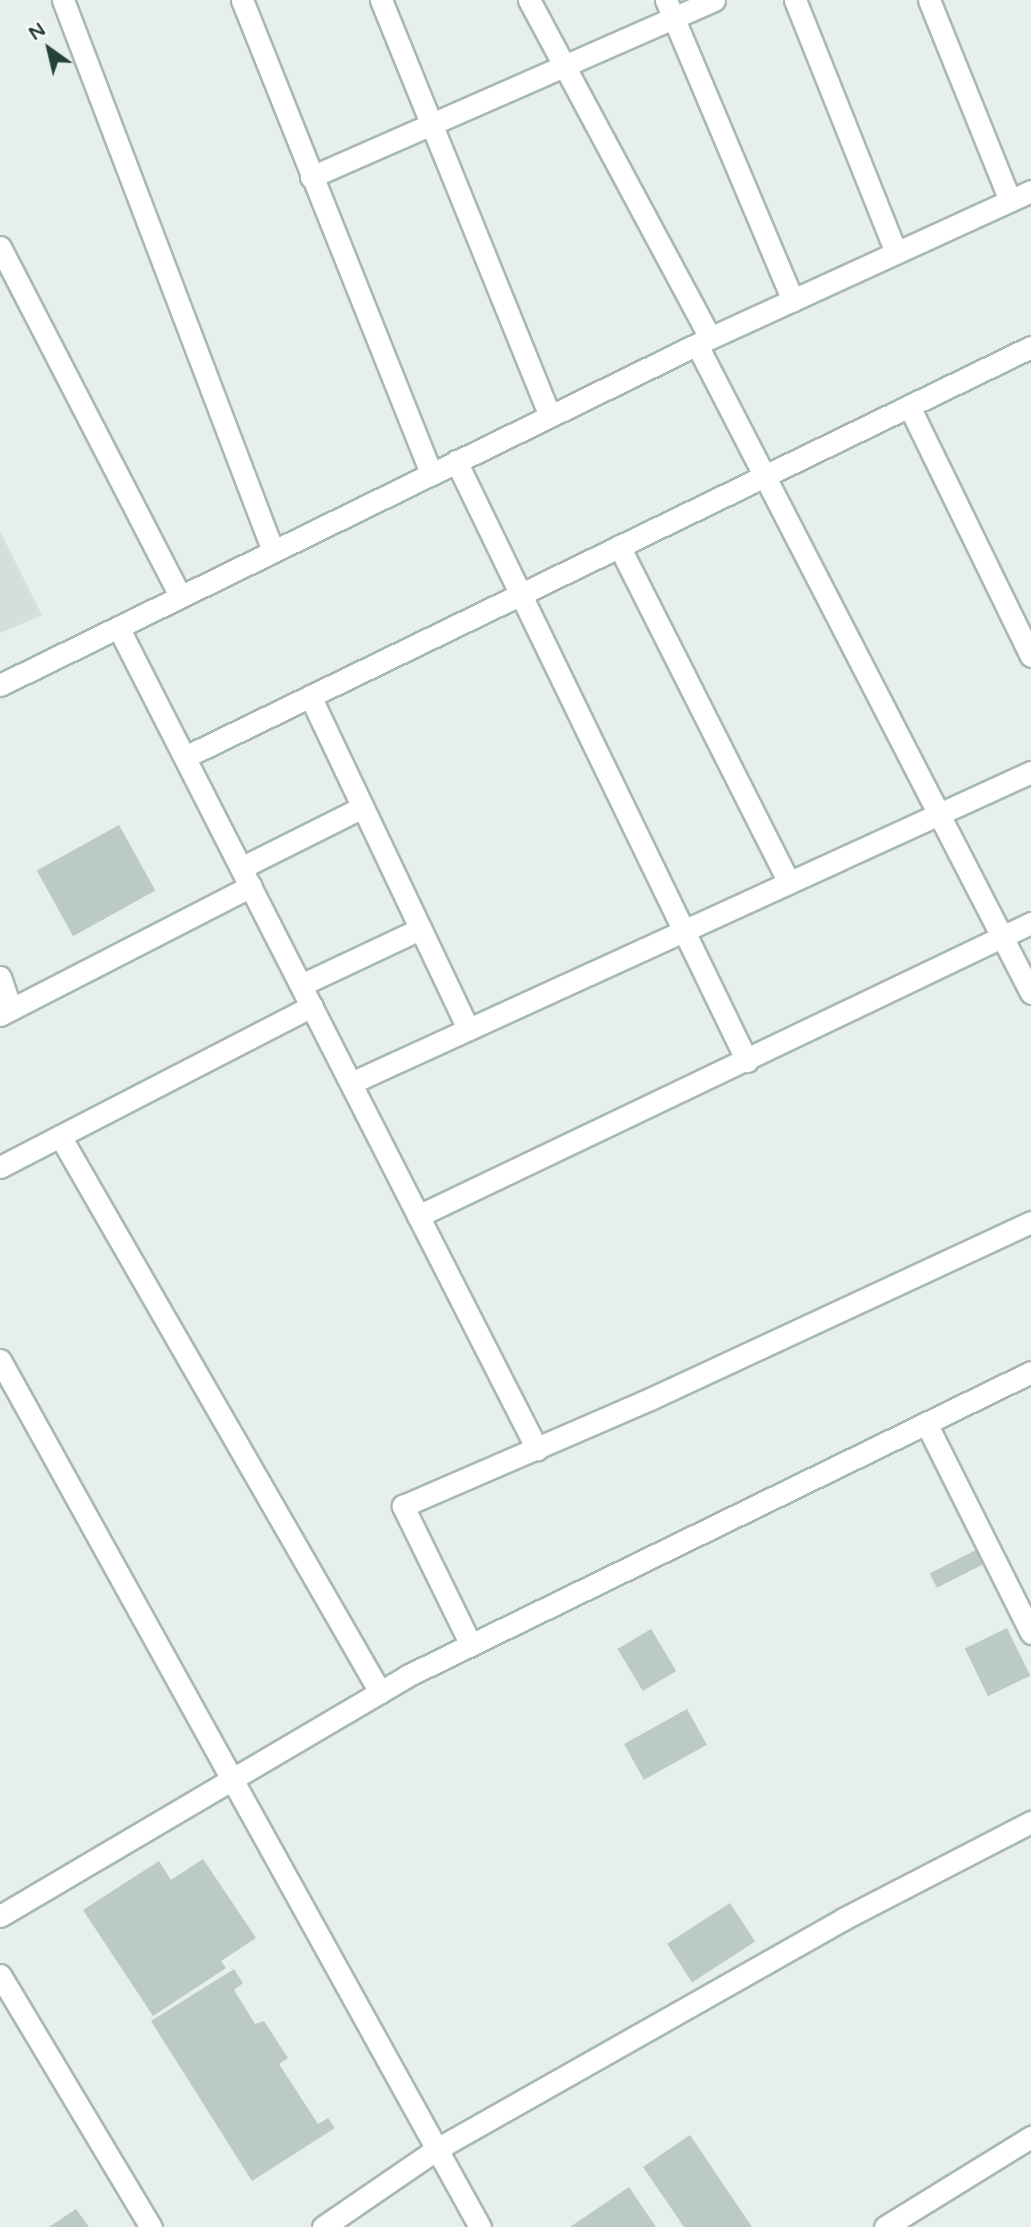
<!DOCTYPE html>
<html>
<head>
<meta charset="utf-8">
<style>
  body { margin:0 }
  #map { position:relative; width:1031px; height:2227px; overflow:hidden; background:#e6efeb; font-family:"Varela Round",sans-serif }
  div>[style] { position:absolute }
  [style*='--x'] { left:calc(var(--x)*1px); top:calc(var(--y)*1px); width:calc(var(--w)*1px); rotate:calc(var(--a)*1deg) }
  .built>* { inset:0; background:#d4dfda }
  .building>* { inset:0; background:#bbcac4; transform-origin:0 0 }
  .roads { filter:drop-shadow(2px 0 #a8b8b2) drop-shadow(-2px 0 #a8b8b2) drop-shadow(0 2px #a8b8b2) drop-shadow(0 -2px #a8b8b2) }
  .minor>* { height:21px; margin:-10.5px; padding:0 10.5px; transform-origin:10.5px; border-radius:10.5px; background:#fff }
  span { translate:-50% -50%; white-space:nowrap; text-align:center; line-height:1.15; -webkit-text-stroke:6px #f7fbf9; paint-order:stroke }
  .north { position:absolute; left:14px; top:14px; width:70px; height:70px; -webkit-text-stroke:5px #f7fbf9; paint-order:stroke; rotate:326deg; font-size:19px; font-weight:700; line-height:28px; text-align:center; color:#24423a }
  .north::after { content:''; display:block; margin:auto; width:24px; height:32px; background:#24423a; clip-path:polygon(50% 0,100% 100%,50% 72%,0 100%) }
</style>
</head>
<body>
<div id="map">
  <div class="built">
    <i style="clip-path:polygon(0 531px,42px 615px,0 633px)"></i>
  </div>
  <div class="building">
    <i style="left:119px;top:825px;width:75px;height:94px;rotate:61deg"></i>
    <i style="left:976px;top:1550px;width:16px;height:52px;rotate:63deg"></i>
    <i style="left:1007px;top:1628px;width:53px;height:47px;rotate:64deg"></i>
    <i style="left:651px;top:1629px;width:49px;height:39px;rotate:59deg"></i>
    <i style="left:687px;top:1709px;width:41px;height:72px;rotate:61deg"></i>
    <i style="clip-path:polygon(203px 1859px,256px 1938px,221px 1961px,226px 1968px,153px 2016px,83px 1910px,159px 1861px,171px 1880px)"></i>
    <i style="left:730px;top:1903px;width:46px;height:75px;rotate:57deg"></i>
    <i style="clip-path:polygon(234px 1969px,243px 1983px,234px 1990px,255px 2024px,264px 2021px,288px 2058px,279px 2064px,318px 2124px,328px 2118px,335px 2128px,252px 2181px,151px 2021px)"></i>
    <i style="clip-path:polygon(690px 2135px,752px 2227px,684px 2227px,643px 2167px)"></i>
    <i style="clip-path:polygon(629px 2187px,656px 2227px,570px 2227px)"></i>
    <i style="clip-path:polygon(76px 2209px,89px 2227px,49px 2227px)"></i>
  </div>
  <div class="roads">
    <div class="minor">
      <i style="--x:63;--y:0;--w:590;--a:69.14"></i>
      <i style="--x:242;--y:0;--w:509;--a:68.22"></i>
      <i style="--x:381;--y:0;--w:449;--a:67.9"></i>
      <i style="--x:529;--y:0;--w:383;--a:61.8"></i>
      <i style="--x:666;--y:0;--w:326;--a:67.1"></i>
      <i style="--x:795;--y:0;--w:272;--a:68.2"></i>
      <i style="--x:929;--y:0;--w:216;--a:68"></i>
      <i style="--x:311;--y:177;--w:440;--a:-23.7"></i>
      <i style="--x:0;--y:247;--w:393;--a:62.7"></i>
      <i style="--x:697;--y:345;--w:729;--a:62.73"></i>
      <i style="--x:909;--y:406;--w:278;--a:64"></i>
      <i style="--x:456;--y:461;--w:667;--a:64.13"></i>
      <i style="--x:619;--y:546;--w:377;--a:63.2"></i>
      <i style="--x:118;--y:627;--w:923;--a:62.99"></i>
      <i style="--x:0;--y:685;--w:790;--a:-26.05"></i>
      <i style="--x:710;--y:338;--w:353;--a:-24.6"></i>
      <i style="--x:310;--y:696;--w:369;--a:64.6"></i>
      <i style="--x:185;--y:757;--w:940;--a:-25.86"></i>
      <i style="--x:241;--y:868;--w:136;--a:-26.6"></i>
      <i style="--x:0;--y:977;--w:34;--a:71"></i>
      <i style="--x:301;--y:985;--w:132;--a:-25.2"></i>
      <i style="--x:0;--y:1015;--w:282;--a:-27.2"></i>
      <i style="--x:351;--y:1083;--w:748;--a:-24.58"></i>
      <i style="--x:60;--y:1136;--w:642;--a:60.08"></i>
      <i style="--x:0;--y:1167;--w:351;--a:-27.3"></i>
      <i style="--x:418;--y:1216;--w:679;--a:-25.55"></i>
      <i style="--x:0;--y:1360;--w:991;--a:61.03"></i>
      <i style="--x:926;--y:1423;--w:235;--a:63.4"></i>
      <i style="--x:470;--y:1643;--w:153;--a:-116.1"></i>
      <i style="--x:403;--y:1506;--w:271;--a:-23.4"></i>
      <i style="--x:652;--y:1398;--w:418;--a:-24.9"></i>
      <i style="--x:0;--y:1916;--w:472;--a:-30.5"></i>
      <i style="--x:407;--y:1676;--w:694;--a:-25.97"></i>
      <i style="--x:0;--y:1975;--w:294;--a:59.1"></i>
      <i style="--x:323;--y:2227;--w:138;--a:-34.4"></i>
      <i style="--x:437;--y:2149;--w:467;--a:-29.5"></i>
      <i style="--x:843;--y:1919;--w:212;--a:-27.3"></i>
      <i style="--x:885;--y:2227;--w:172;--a:-31.7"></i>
    </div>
  </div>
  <div class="north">N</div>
</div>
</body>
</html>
